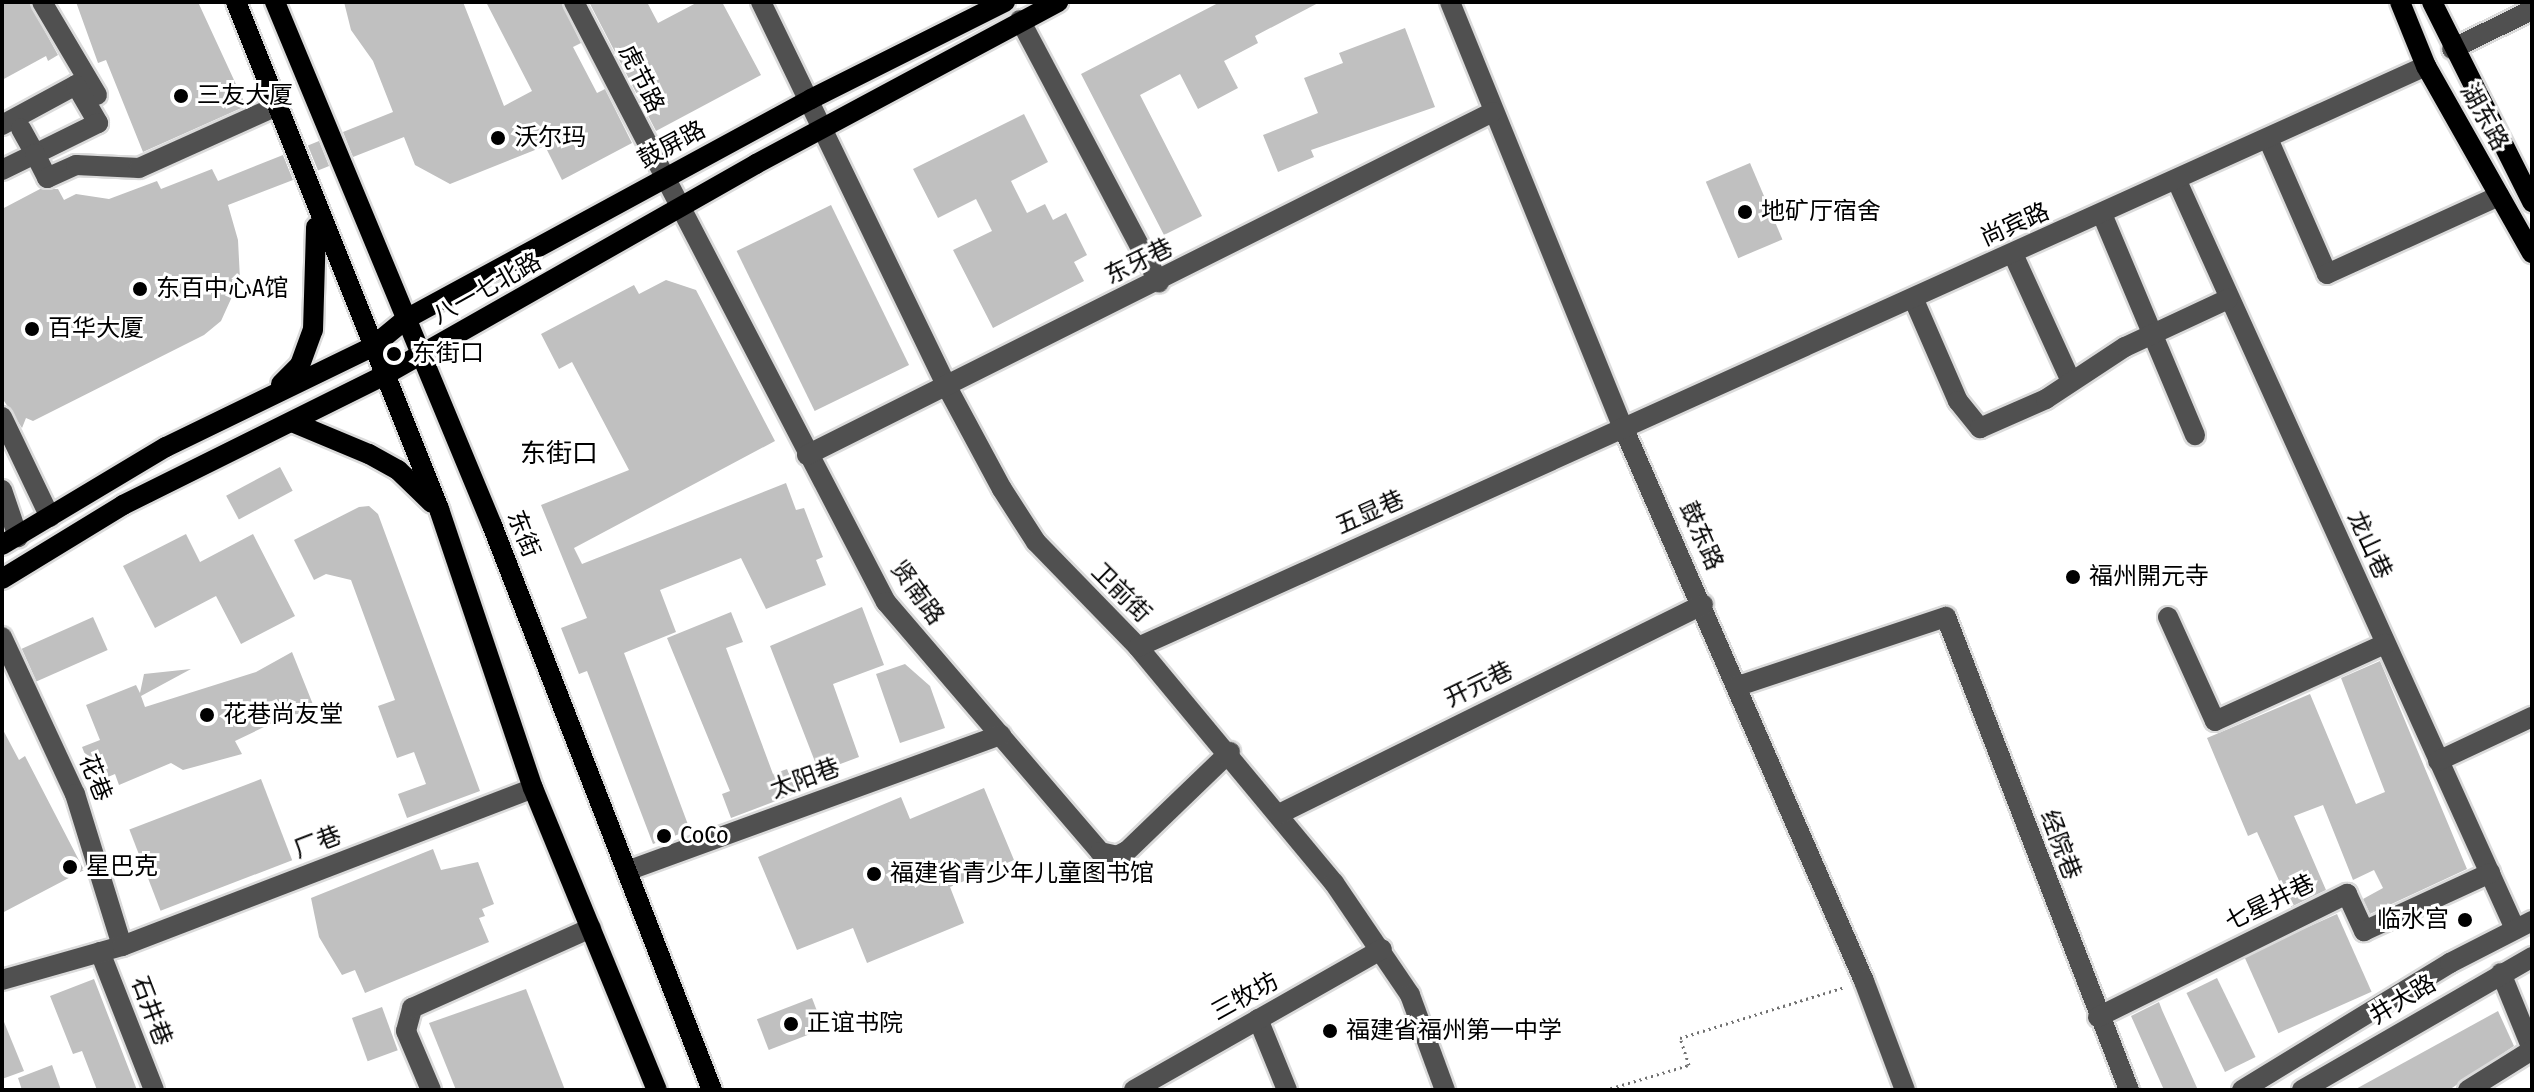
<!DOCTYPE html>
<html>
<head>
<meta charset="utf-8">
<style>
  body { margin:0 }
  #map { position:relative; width:2534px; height:1092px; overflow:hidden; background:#fff; font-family:"Fira Sans Condensed","Noto Sans SC",sans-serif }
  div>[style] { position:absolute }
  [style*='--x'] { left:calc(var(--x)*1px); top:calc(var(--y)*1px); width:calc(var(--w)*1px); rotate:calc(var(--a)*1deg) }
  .building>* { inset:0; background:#c0c0c0; transform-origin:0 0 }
  .path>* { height:3px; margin-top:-1.5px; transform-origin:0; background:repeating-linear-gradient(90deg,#727272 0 2px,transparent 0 6px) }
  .roads { filter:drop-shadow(2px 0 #dbdbdb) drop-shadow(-2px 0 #dbdbdb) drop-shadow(0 2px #dbdbdb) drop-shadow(0 -2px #dbdbdb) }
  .minor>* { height:20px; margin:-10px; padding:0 10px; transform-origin:10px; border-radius:10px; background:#505050 }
  .major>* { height:20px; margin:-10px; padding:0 10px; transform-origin:10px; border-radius:10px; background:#000 }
  .dots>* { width:22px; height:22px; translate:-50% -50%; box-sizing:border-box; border:4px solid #fff; border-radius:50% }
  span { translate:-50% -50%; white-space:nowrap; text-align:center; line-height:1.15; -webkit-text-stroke:6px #fff; paint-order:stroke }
  .street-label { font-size:24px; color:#000 }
  .poi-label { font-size:24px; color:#000 }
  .left { translate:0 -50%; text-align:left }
  .right { translate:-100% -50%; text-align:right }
  .neighbourhood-label { font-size:26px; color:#000 }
  .frame { position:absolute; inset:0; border:4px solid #000; pointer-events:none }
</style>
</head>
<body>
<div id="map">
  <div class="building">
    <i style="clip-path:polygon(2px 2px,29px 2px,58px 55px,48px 61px,46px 56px,2px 80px)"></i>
    <i style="clip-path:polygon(76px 2px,198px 2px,246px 106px,143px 152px,106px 60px,98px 63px)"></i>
    <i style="clip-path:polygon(344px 2px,463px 2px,504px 106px,532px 91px,486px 2px,561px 2px,581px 43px,573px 47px,597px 93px,605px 89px,632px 143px,562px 180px,545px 146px,450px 184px,415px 165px,404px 137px,353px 157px,343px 132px,393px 112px,373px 61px,351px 30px)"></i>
    <i style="clip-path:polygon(589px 2px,647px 2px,658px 23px,698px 2px,722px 2px,761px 75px,656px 131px)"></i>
    <i style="clip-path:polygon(1220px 2px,1320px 2px,1255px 36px,1258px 43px,1224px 61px,1238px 88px,1198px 109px,1180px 74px,1140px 95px,1202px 216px,1164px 235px,1081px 74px)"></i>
    <i style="clip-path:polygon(1405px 28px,1435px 107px,1311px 150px,1314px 157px,1278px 172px,1263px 135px,1318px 113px,1304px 78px,1343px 63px,1339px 53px)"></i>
    <i style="clip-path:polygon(1024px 114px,1048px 162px,1011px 181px,1027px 213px,1045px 204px,1053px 220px,1066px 213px,1087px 255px,1074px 262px,1084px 281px,993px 328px,953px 250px,992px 231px,976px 199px,938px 218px,913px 169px)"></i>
    <i style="left:319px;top:141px;width:27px;height:12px;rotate:68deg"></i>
    <i style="clip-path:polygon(283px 155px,293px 180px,228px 205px,238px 240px,240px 279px,221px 321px,204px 335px,33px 421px,26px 418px,22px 428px,2px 398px,2px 209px,40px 189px,58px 189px,64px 200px,76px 194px,109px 199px,157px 181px,161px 189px,212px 169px,218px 181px)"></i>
    <i style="left:1750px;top:163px;width:83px;height:48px;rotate:67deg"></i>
    <i style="left:831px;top:205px;width:178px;height:105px;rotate:64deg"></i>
    <i style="clip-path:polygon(666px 280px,696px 290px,775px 441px,574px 548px,582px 564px,786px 483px,796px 510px,804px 508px,823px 557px,816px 560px,826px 585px,766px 609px,741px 558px,660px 590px,676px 632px,624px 653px,690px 830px,653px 844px,587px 671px,579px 674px,561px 628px,587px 618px,541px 505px,629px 470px,572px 362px,559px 369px,541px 334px,634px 285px,639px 294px)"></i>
    <i style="left:280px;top:467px;width:27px;height:61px;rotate:62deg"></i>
    <i style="clip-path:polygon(359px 507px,369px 506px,378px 514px,480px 791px,407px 818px,398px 794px,426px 784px,414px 752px,397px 758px,378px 706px,395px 700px,351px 580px,326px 574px,314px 580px,294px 540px)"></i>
    <i style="clip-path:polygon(186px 534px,200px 562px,253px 534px,295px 616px,241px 644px,216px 596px,155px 628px,123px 566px)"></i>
    <i style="clip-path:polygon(862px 607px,884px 665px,833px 684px,859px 757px,819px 772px,770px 646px)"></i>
    <i style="clip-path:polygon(731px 612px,743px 642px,726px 648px,773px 774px,787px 769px,797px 793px,731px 818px,722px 794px,730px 791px,667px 638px)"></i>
    <i style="left:93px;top:617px;width:36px;height:78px;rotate:66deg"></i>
    <i style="clip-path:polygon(292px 652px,316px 712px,289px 715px,235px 741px,242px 754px,183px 770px,171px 763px,119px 785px,115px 774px,96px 782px,82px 747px,100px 740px,86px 705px,136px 685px,140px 693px,144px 674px,191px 669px,141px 696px,145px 707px,256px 672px)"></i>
    <i style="clip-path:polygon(2380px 661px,2467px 869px,2370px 914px,2363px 899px,2383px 888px,2374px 870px,2353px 880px,2323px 805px,2294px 816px,2326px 890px,2291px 907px,2257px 832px,2248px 836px,2207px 738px,2310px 694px,2356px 804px,2385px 792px,2341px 678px)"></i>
    <i style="clip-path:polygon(905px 664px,930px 686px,945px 728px,900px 743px,876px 674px)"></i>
    <i style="clip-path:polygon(2px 728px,19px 760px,25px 756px,84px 870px,2px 913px)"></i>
    <i style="left:261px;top:779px;width:87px;height:141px;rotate:69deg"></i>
    <i style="clip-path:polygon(984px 788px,1014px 860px,950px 887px,964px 923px,867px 963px,853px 928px,797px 950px,758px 857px,901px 797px,910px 819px)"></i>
    <i style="clip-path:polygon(433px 849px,441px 870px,478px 862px,494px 904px,482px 909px,485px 916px,479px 918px,489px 942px,365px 993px,355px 970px,342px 975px,319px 937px,311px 898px)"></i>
    <i style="left:2337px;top:914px;width:85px;height:102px;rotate:66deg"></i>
    <i style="left:2217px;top:978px;width:88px;height:34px;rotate:64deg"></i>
    <i style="clip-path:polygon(94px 979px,137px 1090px,97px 1090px,82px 1051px,73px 1054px,50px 996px)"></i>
    <i style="clip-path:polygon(526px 989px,565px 1090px,456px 1090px,429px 1023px)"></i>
    <i style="left:812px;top:998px;width:33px;height:59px;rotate:69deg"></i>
    <i style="clip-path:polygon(2159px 1002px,2162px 1010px,2198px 1090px,2164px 1090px,2131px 1016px)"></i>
    <i style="left:382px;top:1007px;width:46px;height:32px;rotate:70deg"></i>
    <i style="clip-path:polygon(2498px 1011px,2514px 1046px,2449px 1090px,2354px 1090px)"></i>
    <i style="clip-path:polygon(2px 1017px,24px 1071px,2px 1079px)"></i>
    <i style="clip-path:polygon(52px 1065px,61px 1090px,22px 1090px,18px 1078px)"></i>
  </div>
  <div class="path">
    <i style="--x:1605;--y:1090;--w:88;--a:-16.6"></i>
    <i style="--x:1689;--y:1065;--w:28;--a:-108"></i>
    <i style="--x:1680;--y:1038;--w:173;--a:-17.2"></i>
  </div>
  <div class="roads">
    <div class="minor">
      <i style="--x:42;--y:2;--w:108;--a:59.4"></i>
      <i style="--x:574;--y:2;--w:676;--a:62.53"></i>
      <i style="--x:886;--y:602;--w:329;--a:49.4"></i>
      <i style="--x:1100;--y:852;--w:17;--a:13"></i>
      <i style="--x:1117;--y:856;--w:11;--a:-27"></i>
      <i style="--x:1127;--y:851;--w:143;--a:-43.9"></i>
      <i style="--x:761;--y:2;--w:425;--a:64.2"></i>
      <i style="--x:946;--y:385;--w:118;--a:61.7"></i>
      <i style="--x:1002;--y:489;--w:63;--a:57.3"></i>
      <i style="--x:1036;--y:542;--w:146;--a:45.8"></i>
      <i style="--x:1138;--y:647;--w:307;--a:50.3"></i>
      <i style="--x:1334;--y:883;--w:135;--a:55.8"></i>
      <i style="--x:1410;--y:995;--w:101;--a:69.8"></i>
      <i style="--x:1450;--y:2;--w:459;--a:67.9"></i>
      <i style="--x:1623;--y:427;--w:604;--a:66.49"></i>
      <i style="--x:1864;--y:981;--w:116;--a:69.4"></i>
      <i style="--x:1020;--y:20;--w:297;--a:62.1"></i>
      <i style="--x:2452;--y:49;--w:89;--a:-26"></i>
      <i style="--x:2;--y:125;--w:84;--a:-28.4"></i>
      <i style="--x:76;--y:85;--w:44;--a:59.9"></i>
      <i style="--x:98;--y:123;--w:70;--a:153.8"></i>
      <i style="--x:35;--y:154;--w:29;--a:-119"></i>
      <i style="--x:2269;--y:141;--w:145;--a:66.4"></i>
      <i style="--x:2327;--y:274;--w:189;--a:-24.4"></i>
      <i style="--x:2;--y:170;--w:37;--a:-26"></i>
      <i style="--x:35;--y:154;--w:27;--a:63"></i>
      <i style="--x:47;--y:178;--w:32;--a:-24"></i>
      <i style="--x:76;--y:165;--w:63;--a:2.7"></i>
      <i style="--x:139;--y:168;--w:151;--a:-24.2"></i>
      <i style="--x:2177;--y:181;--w:821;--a:65.68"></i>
      <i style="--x:2102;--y:214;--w:240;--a:67.2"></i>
      <i style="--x:2013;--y:254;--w:140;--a:65.5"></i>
      <i style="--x:1914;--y:300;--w:110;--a:66.5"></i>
      <i style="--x:1958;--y:401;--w:35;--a:51"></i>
      <i style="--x:1980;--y:428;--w:72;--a:-23.7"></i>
      <i style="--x:2046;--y:399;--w:95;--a:-33.4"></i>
      <i style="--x:2125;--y:347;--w:114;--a:-25"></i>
      <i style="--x:2;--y:417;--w:111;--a:64.4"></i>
      <i style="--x:807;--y:455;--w:767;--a:-26.57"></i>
      <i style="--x:2;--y:490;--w:50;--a:71.2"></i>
      <i style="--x:2168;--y:617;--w:114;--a:65.7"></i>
      <i style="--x:2215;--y:721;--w:187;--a:-24.4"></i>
      <i style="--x:2;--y:637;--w:173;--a:65.1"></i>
      <i style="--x:75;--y:794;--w:159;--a:72.8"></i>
      <i style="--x:1138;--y:647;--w:1413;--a:-24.28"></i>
      <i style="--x:1738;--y:686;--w:219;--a:-18.4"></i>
      <i style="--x:1946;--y:617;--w:507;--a:68.85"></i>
      <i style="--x:2438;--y:761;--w:104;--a:-25.1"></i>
      <i style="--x:1279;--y:814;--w:473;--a:-26.3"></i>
      <i style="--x:627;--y:871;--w:398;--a:-20"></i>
      <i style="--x:100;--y:952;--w:148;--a:68.6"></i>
      <i style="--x:2501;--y:973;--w:82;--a:67.8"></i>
      <i style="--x:2;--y:980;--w:125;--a:-15.8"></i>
      <i style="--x:122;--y:946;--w:440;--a:-21"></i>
      <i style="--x:2098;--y:1017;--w:278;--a:-26.3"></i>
      <i style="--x:2347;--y:894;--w:41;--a:65.3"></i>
      <i style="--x:2364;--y:931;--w:139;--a:-24.7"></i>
      <i style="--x:1258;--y:1019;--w:77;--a:67.8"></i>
      <i style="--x:431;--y:1090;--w:64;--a:-113"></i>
      <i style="--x:406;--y:1031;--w:24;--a:-75"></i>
      <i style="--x:412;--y:1008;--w:196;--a:-24.1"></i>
      <i style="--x:1134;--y:1090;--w:285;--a:-29.6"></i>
      <i style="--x:2242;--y:1090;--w:244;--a:-31.4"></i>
      <i style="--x:2450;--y:963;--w:92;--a:-27.1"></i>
      <i style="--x:2302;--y:1090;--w:266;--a:-30"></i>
      <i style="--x:2468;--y:1090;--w:75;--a:-32"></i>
    </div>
    <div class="major">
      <i style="--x:236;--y:2;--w:546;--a:68.18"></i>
      <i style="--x:439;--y:509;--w:294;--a:71.4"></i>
      <i style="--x:533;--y:788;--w:326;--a:67.7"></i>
      <i style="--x:275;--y:2;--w:566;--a:67.47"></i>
      <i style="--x:492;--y:525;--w:606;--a:68.73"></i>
      <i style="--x:2400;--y:2;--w:69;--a:67.9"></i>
      <i style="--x:2426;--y:66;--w:215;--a:60.5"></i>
      <i style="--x:2432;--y:2;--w:224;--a:63.4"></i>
      <i style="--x:281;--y:384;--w:27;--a:-45"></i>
      <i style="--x:300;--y:365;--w:37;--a:-70"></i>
      <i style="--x:313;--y:330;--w:103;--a:-88.3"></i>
      <i style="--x:292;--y:422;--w:83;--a:22.6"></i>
      <i style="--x:369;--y:454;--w:33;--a:29"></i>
      <i style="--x:398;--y:470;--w:47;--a:44.1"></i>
      <i style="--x:2;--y:545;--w:191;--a:-30.9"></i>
      <i style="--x:166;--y:447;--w:229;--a:-25.9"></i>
      <i style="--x:372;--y:347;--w:44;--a:-39.5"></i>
      <i style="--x:406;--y:319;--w:461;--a:-28.5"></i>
      <i style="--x:811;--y:99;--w:217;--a:-26.6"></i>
      <i style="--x:2;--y:579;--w:142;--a:-31.4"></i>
      <i style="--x:123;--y:505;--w:290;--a:-26.4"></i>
      <i style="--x:383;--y:376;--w:429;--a:-29.6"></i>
      <i style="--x:756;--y:164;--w:343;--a:-28.2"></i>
    </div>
  </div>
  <div class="dots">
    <i style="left:181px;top:96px;background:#000"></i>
    <i style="left:498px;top:138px;background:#000"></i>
    <i style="left:1745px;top:212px;background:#000"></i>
    <i style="left:140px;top:289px;background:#000"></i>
    <i style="left:32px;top:329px;background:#000"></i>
    <i style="left:394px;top:354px;background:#000"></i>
    <i style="left:2073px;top:577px;background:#000"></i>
    <i style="left:207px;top:715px;background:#000"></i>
    <i style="left:664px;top:836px;background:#000"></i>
    <i style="left:70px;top:867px;background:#000"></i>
    <i style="left:874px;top:874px;background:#000"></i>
    <i style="left:2465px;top:920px;background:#000"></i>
    <i style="left:791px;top:1024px;background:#000"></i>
    <i style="left:1330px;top:1031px;background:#000"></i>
  </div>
  <div class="street-label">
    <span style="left:641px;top:79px;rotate:64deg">虎节路</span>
    <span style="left:2484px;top:117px;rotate:61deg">湖东路</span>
    <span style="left:672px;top:145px;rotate:-28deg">鼓屏路</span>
    <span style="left:2015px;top:225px;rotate:-24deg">尚宾路</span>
    <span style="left:1139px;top:262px;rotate:-26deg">东牙巷</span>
    <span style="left:487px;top:289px;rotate:-29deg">八一七北路</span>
    <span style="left:1370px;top:513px;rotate:-24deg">五显巷</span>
    <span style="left:523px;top:534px;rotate:68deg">东街</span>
    <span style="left:1701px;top:536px;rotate:66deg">鼓东路</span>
    <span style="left:2369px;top:545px;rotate:65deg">龙山巷</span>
    <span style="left:917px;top:593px;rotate:54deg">贤南路</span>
    <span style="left:1121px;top:593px;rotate:45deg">卫前街</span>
    <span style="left:1479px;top:685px;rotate:-26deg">开元巷</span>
    <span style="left:95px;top:778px;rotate:68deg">花巷</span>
    <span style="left:805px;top:779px;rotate:-20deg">太阳巷</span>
    <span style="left:318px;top:843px;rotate:-21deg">厂巷</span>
    <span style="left:2060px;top:845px;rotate:69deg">经院巷</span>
    <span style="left:2270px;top:903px;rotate:-26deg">七星井巷</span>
    <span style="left:1245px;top:997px;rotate:-29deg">三牧坊</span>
    <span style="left:2403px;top:1000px;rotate:-31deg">井大路</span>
    <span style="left:151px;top:1011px;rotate:69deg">石井巷</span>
  </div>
  <div class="poi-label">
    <span class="left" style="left:197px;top:96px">三友大厦</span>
    <span class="left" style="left:514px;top:138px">沃尔玛</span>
    <span class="left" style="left:1761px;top:212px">地矿厅宿舍</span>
    <span class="left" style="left:156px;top:289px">东百中心A馆</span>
    <span class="left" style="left:48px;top:329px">百华大厦</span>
    <span class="left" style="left:412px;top:354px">东街口</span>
    <span class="left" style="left:2089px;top:577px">福州開元寺</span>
    <span class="left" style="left:223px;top:715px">花巷尚友堂</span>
    <span class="left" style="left:680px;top:836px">CoCo</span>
    <span class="left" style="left:86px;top:867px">星巴克</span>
    <span class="left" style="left:890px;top:874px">福建省青少年儿童图书馆</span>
    <span class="right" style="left:2449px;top:920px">临水宫</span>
    <span class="left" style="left:807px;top:1024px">正谊书院</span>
    <span class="left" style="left:1346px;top:1031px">福建省福州第一中学</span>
  </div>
  <div class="neighbourhood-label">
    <span style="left:559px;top:454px">东街口</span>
  </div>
  <div class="frame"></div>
</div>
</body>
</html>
